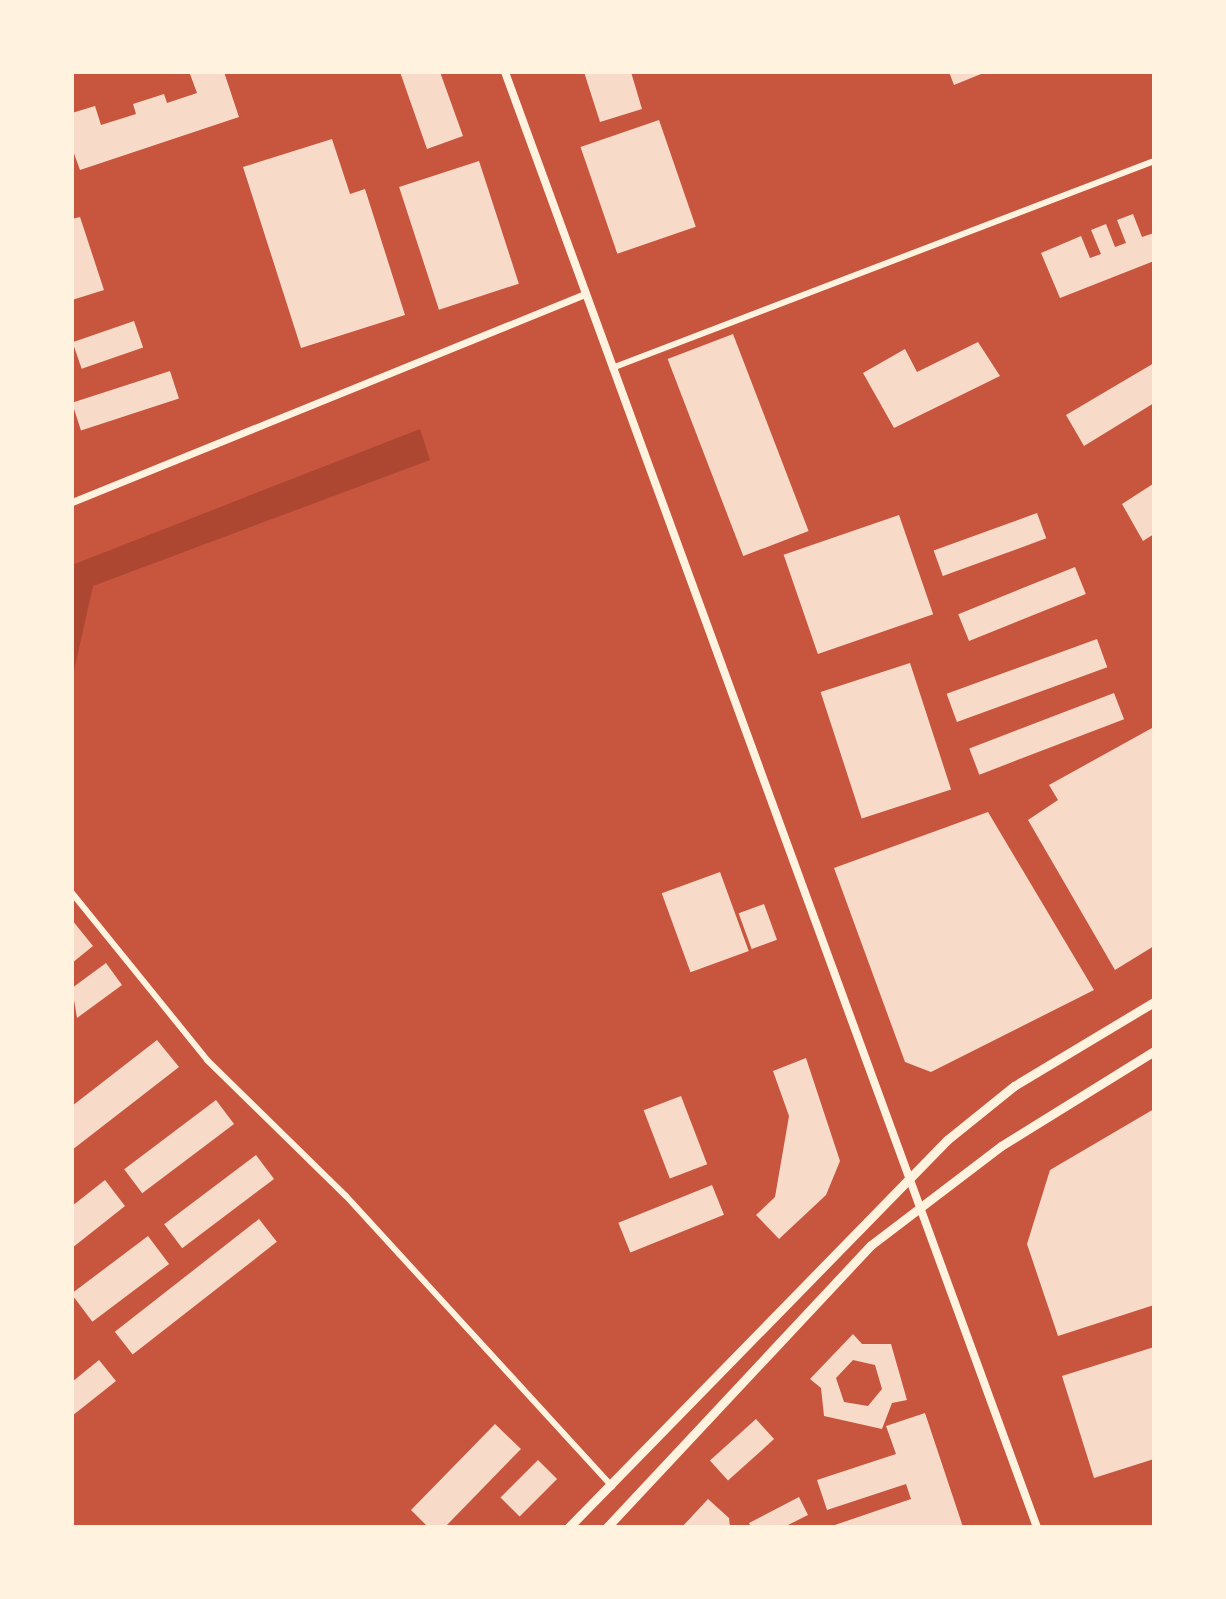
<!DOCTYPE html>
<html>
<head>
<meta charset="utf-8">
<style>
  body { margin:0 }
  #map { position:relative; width:1226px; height:1599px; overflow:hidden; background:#c8553d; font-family:"Fira Sans Condensed",sans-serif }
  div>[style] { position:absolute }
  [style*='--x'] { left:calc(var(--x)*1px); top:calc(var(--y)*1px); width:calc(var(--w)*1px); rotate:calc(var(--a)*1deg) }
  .green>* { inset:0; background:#ae4732 }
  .building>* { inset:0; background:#f7dbc8; transform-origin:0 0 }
  .minor>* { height:6px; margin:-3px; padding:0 3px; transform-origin:3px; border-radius:3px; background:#fff3e0 }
  .tertiary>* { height:7px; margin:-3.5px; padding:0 3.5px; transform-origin:3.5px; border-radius:3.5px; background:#fff3e0 }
  .secondary>* { height:8px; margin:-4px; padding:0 4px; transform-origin:4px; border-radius:4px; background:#fff3e0 }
  .primary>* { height:9px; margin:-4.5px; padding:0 4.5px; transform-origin:4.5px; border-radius:4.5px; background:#fff3e0 }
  span { translate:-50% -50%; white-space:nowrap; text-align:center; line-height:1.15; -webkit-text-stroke:6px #fff3e0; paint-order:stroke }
  .frame { position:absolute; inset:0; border:74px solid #fff3e0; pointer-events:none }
</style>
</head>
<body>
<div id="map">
  <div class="green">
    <i style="clip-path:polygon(420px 429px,430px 460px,93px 586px,72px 680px,72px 565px)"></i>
  </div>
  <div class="building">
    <i style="clip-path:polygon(196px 72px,224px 72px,239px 117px,80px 170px,72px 148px,72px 113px,95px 106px,101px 125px,136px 114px,133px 104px,164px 94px,167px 103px,197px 93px,190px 74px)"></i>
    <i style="clip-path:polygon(400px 72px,440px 72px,463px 136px,427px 149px)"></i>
    <i style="clip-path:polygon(584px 72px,631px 72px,642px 109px,600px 122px)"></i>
    <i style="clip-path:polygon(949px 72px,986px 72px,954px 85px)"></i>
    <i style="left:659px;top:120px;width:113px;height:83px;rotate:71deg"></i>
    <i style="clip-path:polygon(332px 139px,350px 194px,365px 189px,405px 315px,301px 348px,243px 167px)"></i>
    <i style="left:479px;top:161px;width:129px;height:84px;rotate:72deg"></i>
    <i style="clip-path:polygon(1133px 214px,1142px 237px,1154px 233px,1154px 261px,1060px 298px,1041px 253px,1081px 236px,1090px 258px,1101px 254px,1091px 230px,1106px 224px,1115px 247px,1126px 243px,1117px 220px)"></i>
    <i style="clip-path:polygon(80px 217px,104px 290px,72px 300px,72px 219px)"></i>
    <i style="left:134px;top:321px;width:28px;height:65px;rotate:71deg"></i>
    <i style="left:733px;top:334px;width:211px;height:70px;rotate:69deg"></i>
    <i style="clip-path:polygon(978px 342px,1000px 376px,894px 428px,863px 373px,905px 349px,917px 372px)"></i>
    <i style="clip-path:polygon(1154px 363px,1154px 403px,1084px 446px,1066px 415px)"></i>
    <i style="left:170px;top:371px;width:29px;height:103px;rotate:72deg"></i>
    <i style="clip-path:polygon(1153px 484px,1154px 534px,1143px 541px,1122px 504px)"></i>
    <i style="left:1037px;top:513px;width:27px;height:110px;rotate:70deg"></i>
    <i style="left:899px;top:515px;width:105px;height:122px;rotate:71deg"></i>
    <i style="left:1075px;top:567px;width:29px;height:126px;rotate:68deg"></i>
    <i style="left:1097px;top:639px;width:30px;height:160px;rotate:70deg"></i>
    <i style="left:910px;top:663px;width:133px;height:94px;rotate:72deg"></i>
    <i style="left:1114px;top:693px;width:28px;height:155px;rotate:69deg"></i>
    <i style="clip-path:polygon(1152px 728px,1154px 946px,1115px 970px,1028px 820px,1058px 800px,1049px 785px)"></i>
    <i style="clip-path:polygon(988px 812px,1094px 990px,931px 1072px,905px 1062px,834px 868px)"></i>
    <i style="left:720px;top:872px;width:84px;height:62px;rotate:70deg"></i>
    <i style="left:764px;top:904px;width:38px;height:27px;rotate:70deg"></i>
    <i style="clip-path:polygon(72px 920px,93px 946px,72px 963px)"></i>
    <i style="clip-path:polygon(106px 963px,122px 985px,77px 1018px,72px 988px)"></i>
    <i style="clip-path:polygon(157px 1040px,179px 1067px,72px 1150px,72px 1106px)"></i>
    <i style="clip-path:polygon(806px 1058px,840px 1161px,826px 1195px,779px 1239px,756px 1215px,775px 1197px,789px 1116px,773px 1071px)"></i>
    <i style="left:681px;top:1096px;width:73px;height:40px;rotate:69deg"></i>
    <i style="left:216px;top:1100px;width:30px;height:115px;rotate:53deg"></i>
    <i style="clip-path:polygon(1154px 1109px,1154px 1305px,1058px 1336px,1027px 1244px,1050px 1170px)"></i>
    <i style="left:256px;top:1155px;width:30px;height:115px;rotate:53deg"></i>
    <i style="clip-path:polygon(105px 1180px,125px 1206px,72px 1248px,72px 1206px)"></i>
    <i style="left:712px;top:1185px;width:32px;height:101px;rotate:68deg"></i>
    <i style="left:259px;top:1219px;width:29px;height:183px;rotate:52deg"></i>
    <i style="left:148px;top:1236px;width:35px;height:96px;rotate:53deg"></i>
    <i style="clip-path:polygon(evenodd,853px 1334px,862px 1344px,891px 1344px,907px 1400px,892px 1403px,882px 1429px,824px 1416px,821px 1388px,810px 1379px,853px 1334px,853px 1360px,875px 1365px,882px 1389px,868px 1406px,844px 1402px,836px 1378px,853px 1360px)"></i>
    <i style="clip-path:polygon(1154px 1347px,1154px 1459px,1094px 1478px,1062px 1376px)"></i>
    <i style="clip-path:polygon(99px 1360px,116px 1381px,72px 1416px,72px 1382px)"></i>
    <i style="clip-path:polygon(925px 1413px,963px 1527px,829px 1527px,911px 1499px,906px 1484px,827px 1510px,817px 1480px,896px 1454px,886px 1426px)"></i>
    <i style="left:756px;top:1419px;width:27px;height:62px;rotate:48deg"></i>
    <i style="clip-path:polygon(495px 1424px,521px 1449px,445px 1527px,428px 1527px,411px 1510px)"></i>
    <i style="left:538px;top:1460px;width:27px;height:53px;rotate:45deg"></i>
    <i style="clip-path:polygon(799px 1497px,808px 1515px,784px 1527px,751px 1527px,749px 1523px)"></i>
    <i style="clip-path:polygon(708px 1499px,729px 1518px,730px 1527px,682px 1527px)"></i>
  </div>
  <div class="minor">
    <i style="--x:612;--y:368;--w:580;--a:-20.9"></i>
    <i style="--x:72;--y:893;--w:215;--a:51"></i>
    <i style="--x:207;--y:1060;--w:194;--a:44.4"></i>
    <i style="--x:346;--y:1196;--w:394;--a:47.5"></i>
  </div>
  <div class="tertiary">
    <i style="--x:72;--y:502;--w:554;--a:-22.07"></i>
  </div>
  <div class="secondary">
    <i style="--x:505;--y:72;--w:1549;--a:69.92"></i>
  </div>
  <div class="primary">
    <i style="--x:569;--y:1527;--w:541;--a:-45.67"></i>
    <i style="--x:947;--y:1140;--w:86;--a:-38.9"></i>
    <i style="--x:1014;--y:1086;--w:163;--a:-31"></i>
    <i style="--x:607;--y:1527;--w:386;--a:-46.9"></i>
    <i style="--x:871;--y:1245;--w:163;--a:-37.3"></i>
    <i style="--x:1001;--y:1146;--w:180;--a:-31.8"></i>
  </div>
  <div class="frame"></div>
</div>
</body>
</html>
